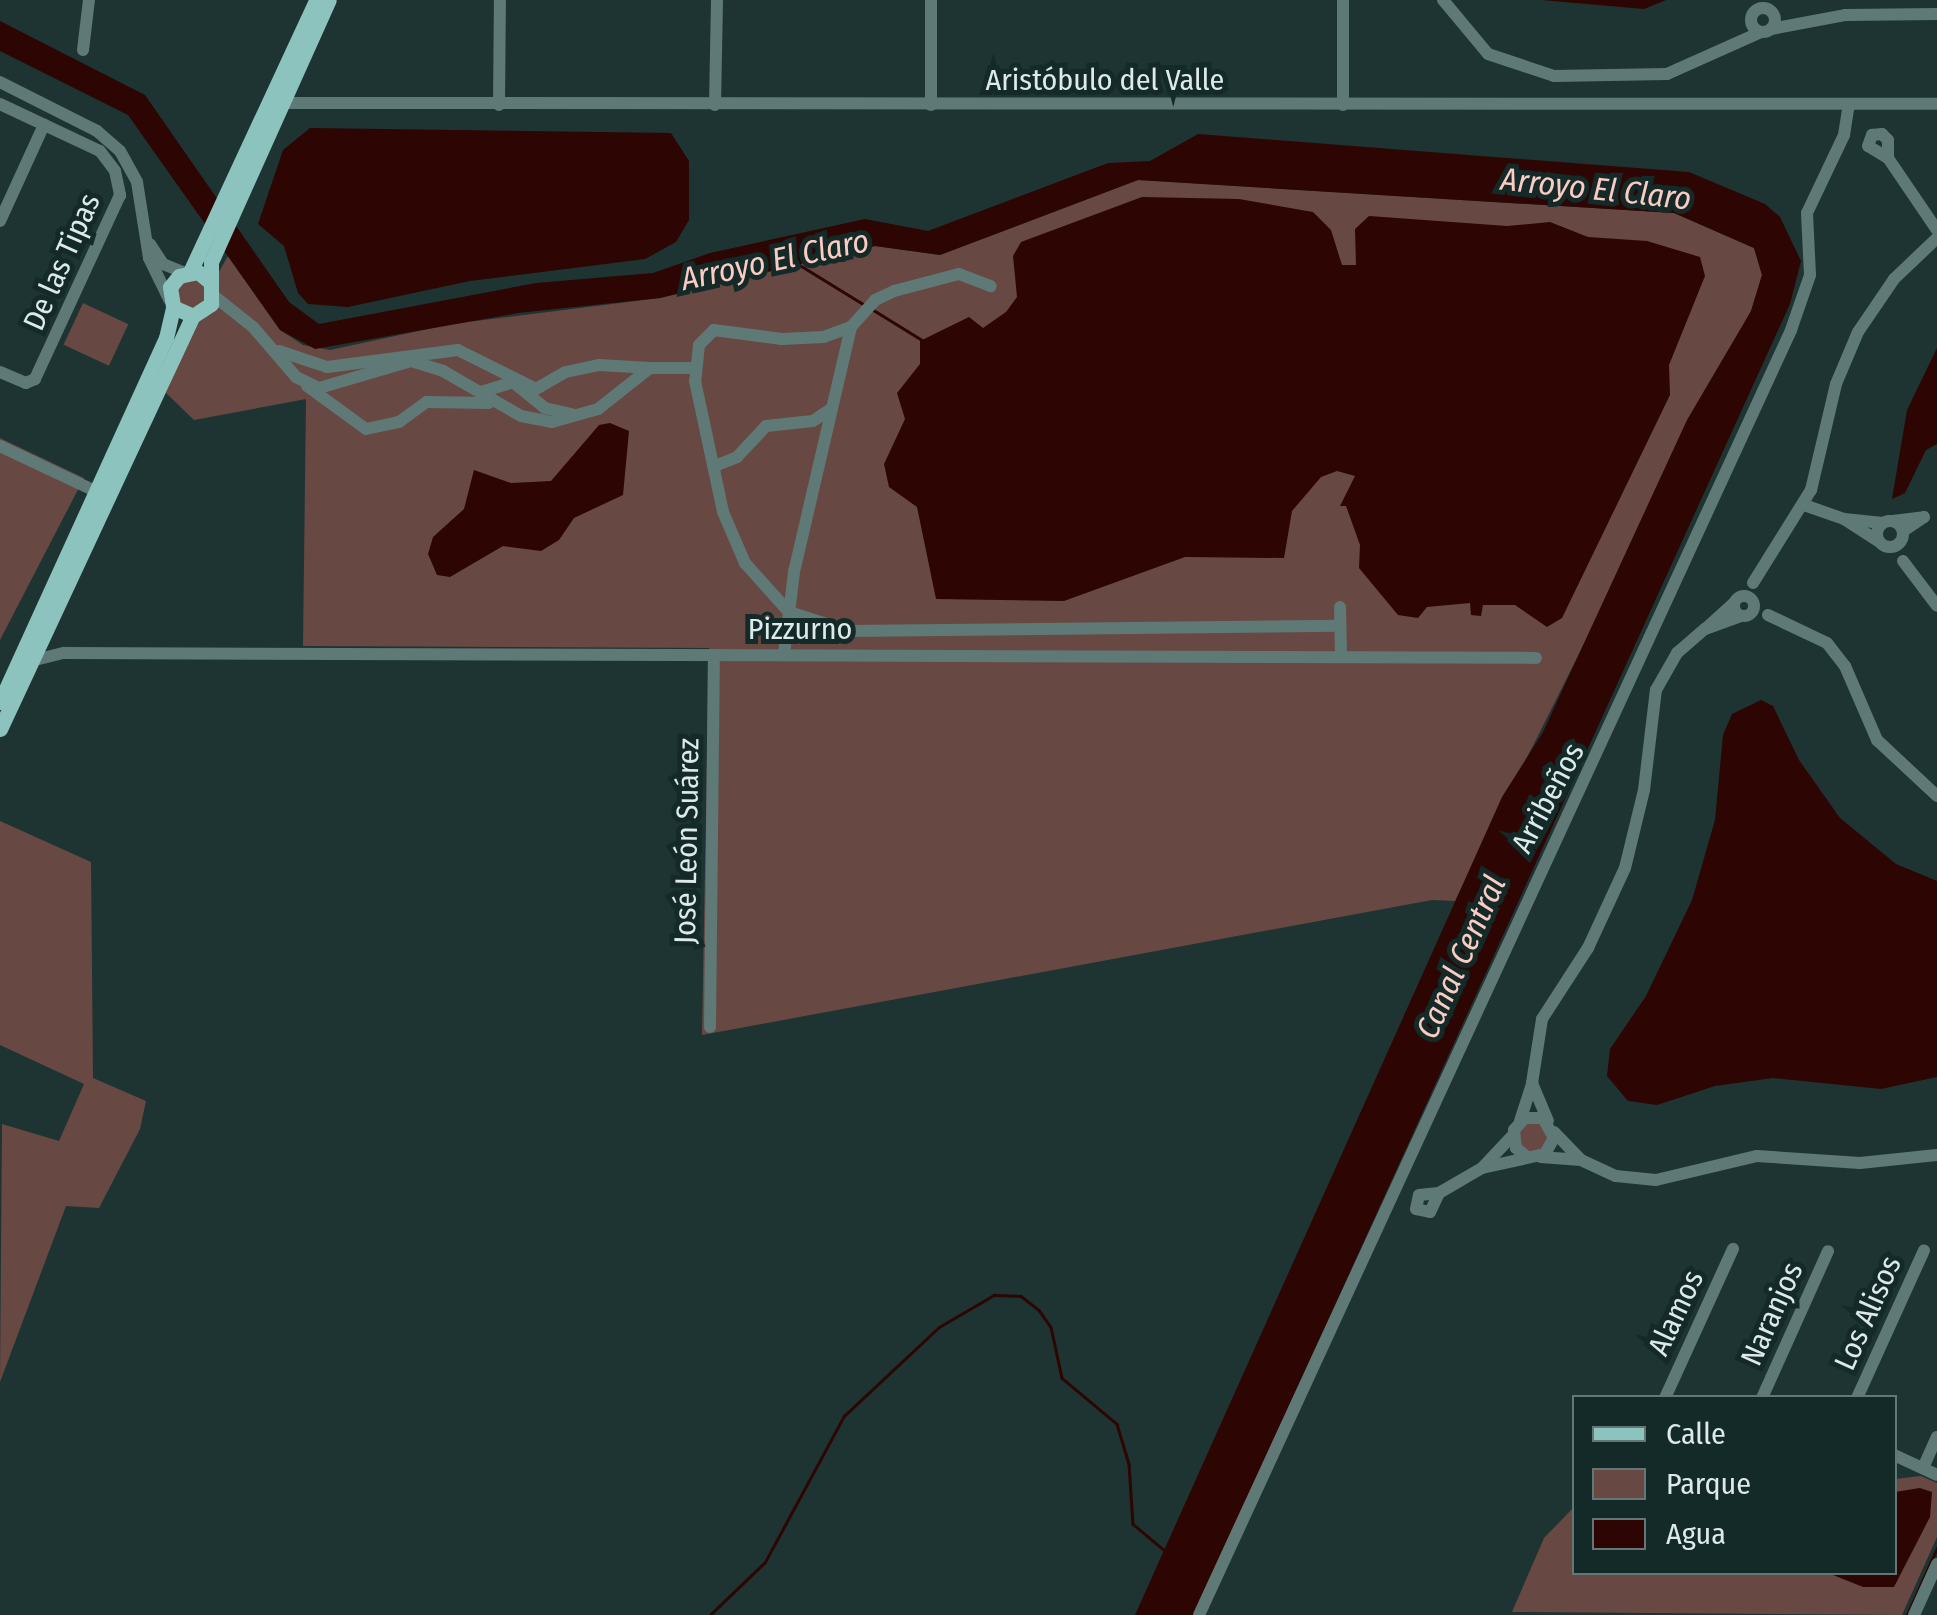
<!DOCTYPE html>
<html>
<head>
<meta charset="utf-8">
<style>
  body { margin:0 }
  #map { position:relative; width:1937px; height:1615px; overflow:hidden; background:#1e3432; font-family:"Fira Sans Condensed",sans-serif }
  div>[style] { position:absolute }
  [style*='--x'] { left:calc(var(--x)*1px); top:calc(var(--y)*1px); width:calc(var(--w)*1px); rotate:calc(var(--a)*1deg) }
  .green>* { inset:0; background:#684843; transform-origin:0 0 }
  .water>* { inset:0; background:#2d0503 }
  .stream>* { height:2.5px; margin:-1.25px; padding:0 1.25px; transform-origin:1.25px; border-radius:1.25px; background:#2d0503 }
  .minor>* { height:12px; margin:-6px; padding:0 6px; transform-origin:6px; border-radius:6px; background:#5f7977 }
  .minor>.ring { margin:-6px; padding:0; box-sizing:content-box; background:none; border:12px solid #5f7977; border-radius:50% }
  .major>* { height:15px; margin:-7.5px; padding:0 7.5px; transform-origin:7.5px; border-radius:7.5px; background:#8dc3bf }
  span { translate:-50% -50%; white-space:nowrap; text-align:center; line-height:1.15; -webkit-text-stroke:10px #142a28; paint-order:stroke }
  .street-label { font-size:30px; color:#ddeae9 }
  .water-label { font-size:32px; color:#fccbc2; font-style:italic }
  .legend { position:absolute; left:1572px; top:1395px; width:325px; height:180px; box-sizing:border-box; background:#142a28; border:2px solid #647775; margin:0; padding:12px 18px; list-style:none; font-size:30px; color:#ddeae9 }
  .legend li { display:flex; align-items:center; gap:20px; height:50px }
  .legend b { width:50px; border:2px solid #647775 }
</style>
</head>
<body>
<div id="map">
  <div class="green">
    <i style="clip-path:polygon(1138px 180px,1674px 213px,1754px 248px,1762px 275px,1751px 311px,1455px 901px,1432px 900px,702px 1035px,709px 648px,303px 646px,306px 399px,194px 420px,166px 393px,196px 325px,216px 309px,216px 277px,228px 256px,280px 330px,303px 345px,330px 350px,451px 324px,660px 298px,875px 246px,940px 255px)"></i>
    <i style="clip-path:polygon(188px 276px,203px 282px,206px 298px,195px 309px,179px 305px,175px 285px)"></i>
    <i style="left:83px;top:303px;width:50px;height:46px;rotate:25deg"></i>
    <i style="clip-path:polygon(0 438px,84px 478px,0 640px)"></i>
    <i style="clip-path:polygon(0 821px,91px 862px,93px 1078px,146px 1101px,140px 1129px,99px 1208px,66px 1206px,0 1382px,2px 1124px,59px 1141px,84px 1084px,0 1045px)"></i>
    <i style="clip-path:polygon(1534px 1118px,1549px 1132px,1545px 1148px,1534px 1153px,1522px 1150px,1516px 1129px)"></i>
    <i style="clip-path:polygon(1921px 1476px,1937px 1483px,1937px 1537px,1902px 1615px,1512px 1612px,1544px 1538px,1574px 1507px,1574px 1572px,1894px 1572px,1895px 1479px)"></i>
  </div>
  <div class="water">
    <i style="clip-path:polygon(1541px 0,1666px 0,1644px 9px)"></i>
    <i style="clip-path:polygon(0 21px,145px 95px,289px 302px,319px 324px,536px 283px,653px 273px,710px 253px,865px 219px,928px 231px,1108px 163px,1150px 161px,1198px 134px,1689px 172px,1765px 204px,1780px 217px,1801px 261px,1790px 304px,1194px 1615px,1135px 1615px,1502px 797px,1543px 732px,1687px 420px,1751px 311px,1762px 275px,1754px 248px,1674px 213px,1138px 180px,940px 255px,875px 246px,660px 298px,518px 313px,315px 349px,280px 330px,128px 115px,0 51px)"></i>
    <i style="clip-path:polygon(310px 128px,671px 133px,689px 161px,689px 220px,676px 242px,645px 259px,470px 281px,348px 307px,308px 304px,298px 293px,284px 246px,258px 224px,283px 150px)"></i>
    <i style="clip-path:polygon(1142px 197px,1239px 199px,1313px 212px,1331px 230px,1342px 265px,1356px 265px,1355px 229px,1369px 216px,1507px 226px,1550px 222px,1588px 237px,1647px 241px,1700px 257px,1705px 276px,1669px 365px,1670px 395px,1562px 618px,1547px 627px,1515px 605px,1483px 605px,1481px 616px,1471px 615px,1470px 603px,1427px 607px,1418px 618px,1398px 615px,1359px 568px,1360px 545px,1346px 506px,1340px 506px,1355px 476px,1337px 471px,1321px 477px,1292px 511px,1284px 558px,1185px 557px,1064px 601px,936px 599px,917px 507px,889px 487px,884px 464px,905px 419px,897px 393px,920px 364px,920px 341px,969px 317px,983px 328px,1006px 312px,1017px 297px,1013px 256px,1021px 242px)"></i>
    <i style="clip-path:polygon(1937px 348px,1937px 444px,1926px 450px,1905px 493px,1892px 499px,1907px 410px)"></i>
    <i style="clip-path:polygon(610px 423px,629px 431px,623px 495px,574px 518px,559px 540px,541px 551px,503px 546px,450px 577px,437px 575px,428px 554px,433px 537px,464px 509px,474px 470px,511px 483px,551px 481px,599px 425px)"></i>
    <i style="clip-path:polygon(1761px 700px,1773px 706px,1799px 760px,1840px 818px,1896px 864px,1937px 881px,1937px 1077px,1881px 1089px,1773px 1078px,1715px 1086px,1657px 1105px,1628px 1101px,1607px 1076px,1610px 1049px,1646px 996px,1692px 900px,1715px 820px,1723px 735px,1732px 714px)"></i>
    <i style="clip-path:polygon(1920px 1488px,1932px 1492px,1930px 1517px,1894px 1587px,1863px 1587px,1828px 1573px,1894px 1572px,1895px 1492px)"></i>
  </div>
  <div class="stream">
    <i style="--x:795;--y:262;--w:82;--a:31.6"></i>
    <i style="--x:872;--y:309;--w:59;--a:31.8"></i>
    <i style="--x:710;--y:1615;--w:76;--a:-43.9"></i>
    <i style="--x:765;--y:1562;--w:166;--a:-61.6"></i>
    <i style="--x:844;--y:1416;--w:130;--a:-43.1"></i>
    <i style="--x:939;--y:1327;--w:64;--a:-30.2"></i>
    <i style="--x:994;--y:1295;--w:27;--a:2"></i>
    <i style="--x:1021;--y:1296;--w:23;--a:38"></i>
    <i style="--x:1039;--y:1310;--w:21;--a:55"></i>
    <i style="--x:1051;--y:1327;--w:52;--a:77.8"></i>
    <i style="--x:1062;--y:1378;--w:72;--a:39.9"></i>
    <i style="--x:1117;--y:1424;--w:42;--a:73.3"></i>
    <i style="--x:1129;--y:1464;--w:60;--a:86.2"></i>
    <i style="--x:1133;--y:1524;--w:40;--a:40"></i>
    <i style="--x:1907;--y:1615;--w:73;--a:-65.9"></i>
  </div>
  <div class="minor">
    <i style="--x:1343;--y:0;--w:105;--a:90"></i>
    <i style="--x:1443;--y:0;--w:70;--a:50.2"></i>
    <i style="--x:1488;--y:54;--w:70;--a:18.4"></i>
    <i style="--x:1554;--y:76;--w:113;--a:-1"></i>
    <i style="--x:1667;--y:74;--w:103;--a:-24.1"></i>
    <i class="ring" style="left:1751px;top:8px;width:12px;height:12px"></i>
    <i style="--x:1771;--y:29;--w:75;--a:-10.7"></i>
    <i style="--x:1845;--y:15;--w:92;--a:-0.6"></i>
    <i style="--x:83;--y:50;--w:50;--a:-83.2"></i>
    <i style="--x:0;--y:82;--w:109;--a:26.8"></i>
    <i style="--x:97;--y:131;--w:30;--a:41"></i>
    <i style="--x:120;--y:151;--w:35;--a:61"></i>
    <i style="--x:137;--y:182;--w:77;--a:81"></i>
    <i style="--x:149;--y:258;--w:46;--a:64"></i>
    <i style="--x:275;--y:103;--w:1662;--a:0.03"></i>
    <i style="--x:0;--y:104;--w:110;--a:25.2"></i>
    <i style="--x:100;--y:151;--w:25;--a:53"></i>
    <i style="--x:115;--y:171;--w:25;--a:78"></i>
    <i style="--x:120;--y:195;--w:203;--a:114.8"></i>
    <i style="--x:35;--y:379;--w:10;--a:156"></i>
    <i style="--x:26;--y:383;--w:28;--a:-157"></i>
    <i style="--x:499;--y:105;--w:105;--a:-89.5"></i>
    <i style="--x:715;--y:105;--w:105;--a:-88.9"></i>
    <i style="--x:931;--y:105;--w:105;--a:-90"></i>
    <i style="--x:1882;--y:134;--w:8;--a:45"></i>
    <i style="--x:1888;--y:140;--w:18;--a:90"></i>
    <i style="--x:1888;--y:158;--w:23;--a:-149"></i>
    <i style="--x:1868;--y:146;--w:12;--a:-70"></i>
    <i style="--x:1872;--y:135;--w:10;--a:-6"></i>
    <i style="--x:1888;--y:158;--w:87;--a:55.8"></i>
    <i style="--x:0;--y:221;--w:106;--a:-65.4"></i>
    <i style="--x:150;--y:244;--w:24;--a:57"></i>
    <i style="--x:163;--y:264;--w:24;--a:22"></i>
    <i style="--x:214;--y:296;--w:50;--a:38.5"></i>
    <i style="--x:253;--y:327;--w:66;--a:49.3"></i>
    <i style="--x:296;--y:377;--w:25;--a:26"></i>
    <i style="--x:319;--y:388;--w:96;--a:-16.4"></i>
    <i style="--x:411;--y:361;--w:34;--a:17"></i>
    <i style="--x:443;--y:371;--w:90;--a:30"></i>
    <i style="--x:521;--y:416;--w:32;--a:11"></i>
    <i style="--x:552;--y:422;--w:48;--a:-15.8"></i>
    <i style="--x:598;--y:409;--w:66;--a:-38.3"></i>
    <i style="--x:650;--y:368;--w:45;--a:0"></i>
    <i style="--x:851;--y:327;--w:29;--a:160"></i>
    <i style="--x:824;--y:337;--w:42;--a:177.3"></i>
    <i style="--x:782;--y:339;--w:69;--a:-172.5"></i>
    <i style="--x:714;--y:330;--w:21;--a:135"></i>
    <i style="--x:699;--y:345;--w:36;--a:96"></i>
    <i style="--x:695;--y:381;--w:134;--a:77.9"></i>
    <i style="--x:723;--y:512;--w:56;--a:66.7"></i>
    <i style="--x:745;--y:563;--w:66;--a:48.1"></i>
    <i style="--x:789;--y:612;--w:63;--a:17.6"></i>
    <i style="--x:849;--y:631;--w:491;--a:-0.6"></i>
    <i style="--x:279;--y:351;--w:51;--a:18.4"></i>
    <i style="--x:327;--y:367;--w:132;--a:-7.4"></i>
    <i style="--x:458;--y:350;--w:87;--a:26.6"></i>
    <i style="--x:536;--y:389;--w:34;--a:-30"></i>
    <i style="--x:566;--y:372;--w:34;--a:-12"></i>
    <i style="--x:599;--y:365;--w:51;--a:3.4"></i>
    <i style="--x:307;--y:386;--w:73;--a:36.1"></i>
    <i style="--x:366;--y:429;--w:34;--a:-12"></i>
    <i style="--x:399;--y:422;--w:34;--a:-36"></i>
    <i style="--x:427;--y:402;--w:62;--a:0.9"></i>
    <i style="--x:481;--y:392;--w:34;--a:-17"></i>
    <i style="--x:513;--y:382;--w:41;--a:39.1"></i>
    <i style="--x:545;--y:408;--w:28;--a:13"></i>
    <i style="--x:0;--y:446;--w:105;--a:25.3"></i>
    <i style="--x:715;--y:466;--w:24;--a:-22"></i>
    <i style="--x:737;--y:457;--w:42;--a:-46.9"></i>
    <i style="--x:766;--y:426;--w:47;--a:-6.1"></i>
    <i style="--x:813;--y:421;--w:23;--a:-34"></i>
    <i style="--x:1804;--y:505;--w:42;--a:19.3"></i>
    <i class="ring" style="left:1877px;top:521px;width:14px;height:14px"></i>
    <i style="--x:1893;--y:521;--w:31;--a:-7"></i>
    <i style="--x:1924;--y:517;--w:25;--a:146"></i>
    <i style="--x:1878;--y:541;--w:40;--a:-147.1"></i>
    <i style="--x:1844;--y:519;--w:39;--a:6"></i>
    <i style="--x:1903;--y:561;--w:56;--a:52.9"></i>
    <i style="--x:1753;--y:583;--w:110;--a:-58.1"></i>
    <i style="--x:1811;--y:490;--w:109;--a:-76.7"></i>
    <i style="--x:1836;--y:384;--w:56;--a:-67.1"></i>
    <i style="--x:1858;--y:332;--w:64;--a:-55.8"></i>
    <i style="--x:1894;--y:279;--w:59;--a:-43.6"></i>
    <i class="ring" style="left:1734px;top:596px;width:8px;height:8px"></i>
    <i style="--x:1734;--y:603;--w:39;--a:138"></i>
    <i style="--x:1705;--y:629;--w:38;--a:-20"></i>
    <i style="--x:1340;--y:607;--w:49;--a:88.8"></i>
    <i style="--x:1768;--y:615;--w:65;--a:25.4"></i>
    <i style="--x:1827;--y:643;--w:29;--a:52"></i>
    <i style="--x:1845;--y:666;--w:81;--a:66.6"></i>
    <i style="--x:1877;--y:740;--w:82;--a:43"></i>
    <i style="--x:784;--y:654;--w:83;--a:-83"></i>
    <i style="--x:794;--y:572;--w:252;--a:-76.9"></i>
    <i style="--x:851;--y:327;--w:36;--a:-48"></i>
    <i style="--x:875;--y:300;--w:21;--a:-25"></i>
    <i style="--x:894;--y:291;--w:67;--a:-14.7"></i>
    <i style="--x:959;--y:274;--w:34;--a:21"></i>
    <i style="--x:31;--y:661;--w:34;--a:-14"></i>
    <i style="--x:64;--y:653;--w:1472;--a:0.19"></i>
    <i style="--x:710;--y:1027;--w:372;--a:-89.4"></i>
    <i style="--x:1532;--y:1083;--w:65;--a:-81.1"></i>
    <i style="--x:1542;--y:1019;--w:85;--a:-57.1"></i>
    <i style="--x:1588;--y:948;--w:88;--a:-65.2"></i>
    <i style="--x:1625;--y:868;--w:80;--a:-76.3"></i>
    <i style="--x:1644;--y:790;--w:101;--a:-83.2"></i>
    <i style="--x:1656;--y:690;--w:43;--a:-60.4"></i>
    <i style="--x:1677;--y:653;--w:37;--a:-41"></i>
    <i style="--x:1520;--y:1121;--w:40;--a:-72"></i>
    <i style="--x:1532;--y:1083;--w:41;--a:67.2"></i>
    <i style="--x:1513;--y:1135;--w:45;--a:133.2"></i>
    <i style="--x:1482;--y:1168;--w:65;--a:-12.5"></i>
    <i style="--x:1545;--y:1154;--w:18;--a:-61"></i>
    <i style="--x:1554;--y:1138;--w:23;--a:-119"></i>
    <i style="--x:1543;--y:1118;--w:18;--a:180"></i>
    <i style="--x:1525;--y:1118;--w:16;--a:133"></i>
    <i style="--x:1514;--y:1130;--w:18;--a:84"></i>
    <i style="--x:1516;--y:1148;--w:13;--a:39"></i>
    <i style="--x:1541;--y:1157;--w:40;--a:4.3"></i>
    <i style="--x:1581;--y:1160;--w:39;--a:-134"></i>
    <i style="--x:1581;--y:1160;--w:38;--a:25"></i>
    <i style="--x:1616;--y:1176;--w:40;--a:5.7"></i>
    <i style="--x:1656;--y:1180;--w:104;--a:-13.4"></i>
    <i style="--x:1757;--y:1156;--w:103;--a:3.9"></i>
    <i style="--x:1860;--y:1163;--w:77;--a:-5.9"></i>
    <i style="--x:1439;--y:1193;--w:21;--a:115"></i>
    <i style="--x:1430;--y:1212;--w:14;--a:-168"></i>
    <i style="--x:1416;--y:1209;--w:14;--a:-78"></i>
    <i style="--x:1419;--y:1195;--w:20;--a:-6"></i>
    <i style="--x:1439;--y:1193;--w:50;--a:-30.2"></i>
    <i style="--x:1665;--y:1398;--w:164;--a:-65.5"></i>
    <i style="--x:1762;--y:1398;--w:161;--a:-65.8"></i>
    <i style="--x:1857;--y:1398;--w:162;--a:-65.6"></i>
    <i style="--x:1894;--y:1455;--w:47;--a:24.9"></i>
    <i style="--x:1923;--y:1468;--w:34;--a:-66"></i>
    <i style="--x:1199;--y:1615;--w:1415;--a:-65.26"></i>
    <i style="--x:1791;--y:330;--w:58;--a:-70.9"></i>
    <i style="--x:1810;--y:275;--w:62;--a:-92.8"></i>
    <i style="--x:1807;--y:213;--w:86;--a:-64.6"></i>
    <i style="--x:1844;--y:135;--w:30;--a:-81"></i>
    <i style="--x:1914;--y:1615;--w:56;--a:-65.7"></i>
  </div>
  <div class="major">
    <i style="--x:190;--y:272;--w:300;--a:-65.1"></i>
    <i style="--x:210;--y:282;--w:16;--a:-140"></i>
    <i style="--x:198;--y:272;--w:19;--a:168"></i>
    <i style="--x:179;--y:276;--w:14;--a:129"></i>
    <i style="--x:170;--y:287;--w:20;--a:81"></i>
    <i style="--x:173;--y:307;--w:22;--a:24"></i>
    <i style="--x:193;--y:316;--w:22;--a:-34"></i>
    <i style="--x:211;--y:304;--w:42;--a:-90"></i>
    <i style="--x:211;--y:262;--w:287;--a:-65.8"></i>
    <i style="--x:0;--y:702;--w:400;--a:-65.5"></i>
    <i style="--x:166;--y:338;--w:32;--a:-77"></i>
    <i style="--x:0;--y:729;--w:456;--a:-65"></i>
  </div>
  <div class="street-label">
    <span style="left:1105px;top:80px">Aristóbulo del Valle</span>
    <span style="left:62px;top:262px;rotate:-66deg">De las Tipas</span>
    <span style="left:800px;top:629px">Pizzurno</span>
    <span style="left:1548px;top:798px;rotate:-62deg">Arribeños</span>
    <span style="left:687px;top:841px;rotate:-89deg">José León Suárez</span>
    <span style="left:1676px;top:1313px;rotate:-65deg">Alamos</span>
    <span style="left:1868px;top:1313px;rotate:-66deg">Los Alisos</span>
    <span style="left:1772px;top:1314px;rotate:-66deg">Naranjos</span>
  </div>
  <div class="water-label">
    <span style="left:1596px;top:189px;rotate:6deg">Arroyo El Claro</span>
    <span style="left:775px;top:260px;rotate:-12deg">Arroyo El Claro</span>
    <span style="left:1461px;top:957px;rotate:-66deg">Canal Central</span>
  </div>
  <ul class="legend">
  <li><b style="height:12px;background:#8dc3bf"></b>Calle</li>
  <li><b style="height:28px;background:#684843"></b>Parque</li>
  <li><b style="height:28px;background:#2d0503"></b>Agua</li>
  </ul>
</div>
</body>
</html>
